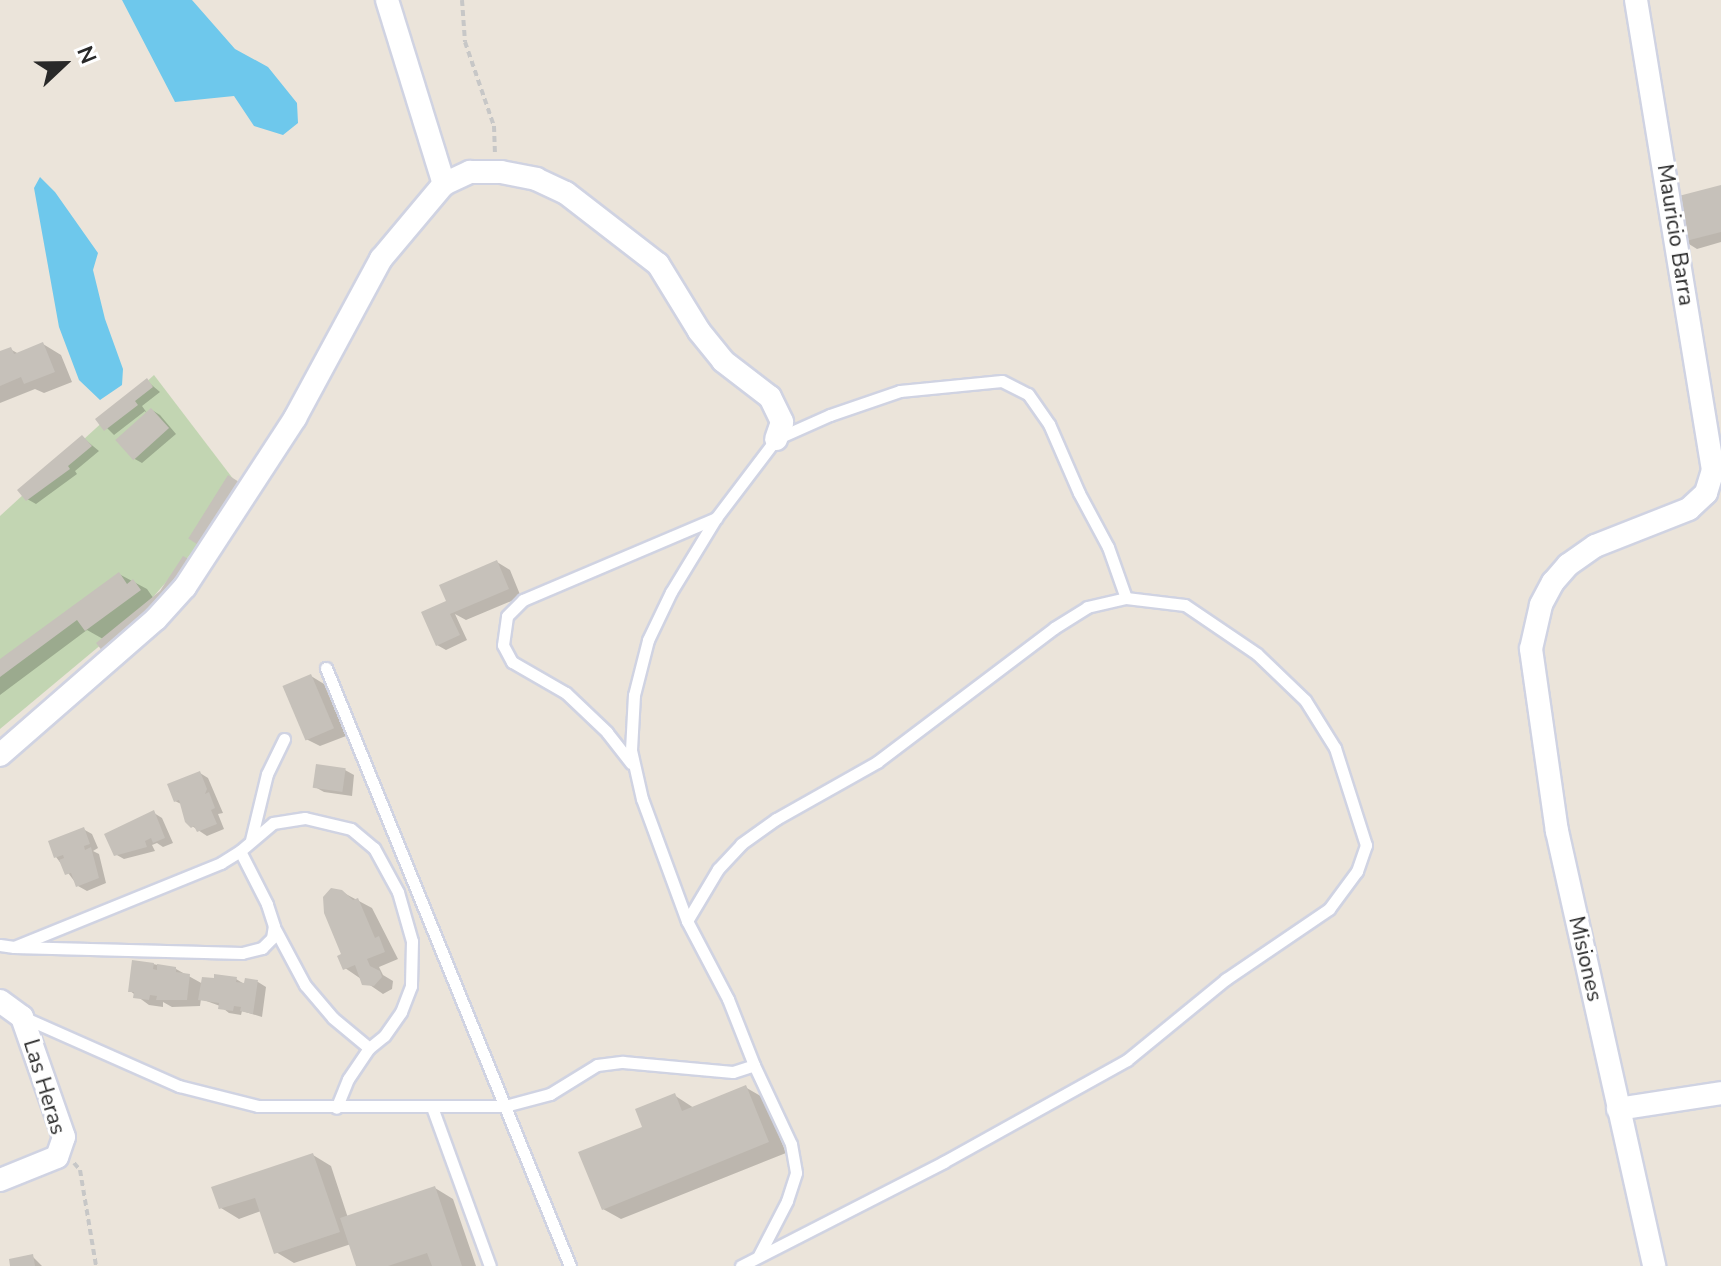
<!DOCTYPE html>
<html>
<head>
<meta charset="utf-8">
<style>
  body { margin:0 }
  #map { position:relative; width:1721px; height:1266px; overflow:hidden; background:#ebe4da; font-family:"Nunito Sans",sans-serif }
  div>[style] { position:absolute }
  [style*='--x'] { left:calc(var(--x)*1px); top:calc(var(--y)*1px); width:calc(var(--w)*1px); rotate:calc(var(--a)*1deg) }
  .cemetery>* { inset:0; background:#c2d5b2 }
  .water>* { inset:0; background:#6ec8ec }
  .shadow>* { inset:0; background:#0003 }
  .building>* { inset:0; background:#c6c1ba; transform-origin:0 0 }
  .path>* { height:4px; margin-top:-2px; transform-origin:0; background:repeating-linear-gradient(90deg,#c7c7c7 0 6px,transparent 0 10px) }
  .roads { filter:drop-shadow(2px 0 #d0d3e2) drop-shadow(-2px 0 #d0d3e2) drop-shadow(0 2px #d0d3e2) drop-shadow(0 -2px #d0d3e2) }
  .lane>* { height:11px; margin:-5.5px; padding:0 5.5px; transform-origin:5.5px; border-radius:5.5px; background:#fff }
  .street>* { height:22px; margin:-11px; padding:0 11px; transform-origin:11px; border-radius:11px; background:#fff }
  span { translate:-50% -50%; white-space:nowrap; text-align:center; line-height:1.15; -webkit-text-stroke:6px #fff; paint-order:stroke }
  .street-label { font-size:22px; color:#292929 }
  .north { position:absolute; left:24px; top:24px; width:80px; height:80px; -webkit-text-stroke:6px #fff; paint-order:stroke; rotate:68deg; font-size:22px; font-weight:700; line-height:32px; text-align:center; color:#292929 }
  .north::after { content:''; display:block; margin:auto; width:28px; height:36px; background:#292929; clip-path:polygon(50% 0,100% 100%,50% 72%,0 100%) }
</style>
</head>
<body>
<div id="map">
  <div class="cemetery">
    <i style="clip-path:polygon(154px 375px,234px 480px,204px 539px,139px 613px,0 729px,0 516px)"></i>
  </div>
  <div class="water">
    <i style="clip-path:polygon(122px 0,192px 0,235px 49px,268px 67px,297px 103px,298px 123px,283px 135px,254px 126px,234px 96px,175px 102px)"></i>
    <i style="clip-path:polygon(40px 177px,55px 192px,98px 253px,93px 270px,105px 319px,123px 369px,122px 385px,100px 400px,79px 380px,59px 327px,34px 188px)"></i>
  </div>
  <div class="shadow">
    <i style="clip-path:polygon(1721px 187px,1721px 242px,1697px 249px,1684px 241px)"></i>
    <i style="clip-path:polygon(43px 344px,61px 355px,72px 382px,44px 393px,35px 389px,0 403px,0 353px,10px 349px,19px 354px)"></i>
    <i style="clip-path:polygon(147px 381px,160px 392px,142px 406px,147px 413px,152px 410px,160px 415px,176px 434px,142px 463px,133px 458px,147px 414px,145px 411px,114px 435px,98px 419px)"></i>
    <i style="clip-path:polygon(82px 437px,99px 451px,75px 471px,77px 474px,36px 504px,27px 499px)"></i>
    <i style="clip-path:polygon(497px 562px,510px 570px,521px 597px,466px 620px,455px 614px,467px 640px,446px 650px,437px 645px,445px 604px)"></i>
    <i style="clip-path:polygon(201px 568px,103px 639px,87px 630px,0 695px,0 662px,119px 574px,147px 589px,154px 599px)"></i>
    <i style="clip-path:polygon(311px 676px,324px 684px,346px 736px,320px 746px,306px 739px)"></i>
    <i style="clip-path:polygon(345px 770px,354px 775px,352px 796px,324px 792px,315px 787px)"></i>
    <i style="clip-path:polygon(200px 773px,208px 778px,223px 813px,218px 814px,224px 829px,207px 836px,192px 826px,183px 805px,175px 801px)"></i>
    <i style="clip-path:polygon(154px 813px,162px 818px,173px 843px,163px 847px,157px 843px,152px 845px,155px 851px,124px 859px,115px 854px)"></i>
    <i style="clip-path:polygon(83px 829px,92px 834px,98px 848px,93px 851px,99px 854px,106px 883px,87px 891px,78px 886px,56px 857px)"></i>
    <i style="clip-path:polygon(342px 892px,372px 908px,398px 959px,379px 967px,383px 975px,393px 981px,392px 989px,383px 994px,345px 968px)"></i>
    <i style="clip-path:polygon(153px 964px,176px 969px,203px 984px,236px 979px,246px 985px,247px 980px,258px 982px,266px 987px,262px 1017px,242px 1011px,241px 1015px,229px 1013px,220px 1006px,201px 999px,200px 1006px,172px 1007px,163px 1002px,163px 1007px,149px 1005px,130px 991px)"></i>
    <i style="clip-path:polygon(745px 1087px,764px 1098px,786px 1153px,621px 1219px,603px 1209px,645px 1128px,674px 1095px,694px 1108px)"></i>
    <i style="clip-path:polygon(313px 1155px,331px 1166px,348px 1218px,435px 1188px,453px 1199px,476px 1266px,358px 1266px,351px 1244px,294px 1263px,276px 1252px,261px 1211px,239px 1219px,221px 1208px)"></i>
    <i style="clip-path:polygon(32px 1256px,42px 1266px,12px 1266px)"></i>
  </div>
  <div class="building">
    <i style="clip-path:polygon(1721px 185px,1721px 232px,1682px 242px,1671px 198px)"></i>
    <i style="clip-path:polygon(43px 342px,55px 372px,24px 384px,21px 377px,0 386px,0 351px,11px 347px,14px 354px)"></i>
    <i style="clip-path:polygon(147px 378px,153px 387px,135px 401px,138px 405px,104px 431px,95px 419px)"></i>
    <i style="left:151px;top:408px;width:27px;height:48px;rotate:48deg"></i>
    <i style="clip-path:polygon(82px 435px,92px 446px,68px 466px,70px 469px,26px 501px,17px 490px)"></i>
    <i style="left:228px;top:475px;width:13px;height:75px;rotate:32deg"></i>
    <i style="clip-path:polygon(183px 556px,194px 562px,176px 591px,104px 653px,96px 643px,160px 591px)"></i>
    <i style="clip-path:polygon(497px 560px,509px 589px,450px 614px,460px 635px,436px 646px,421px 612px,446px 601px,439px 585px)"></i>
    <i style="clip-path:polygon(119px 572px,127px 584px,133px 579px,141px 590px,85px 631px,77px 620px,0 677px,0 659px)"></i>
    <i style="left:311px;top:674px;width:59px;height:31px;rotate:67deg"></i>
    <i style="left:316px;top:764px;width:30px;height:24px;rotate:8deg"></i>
    <i style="clip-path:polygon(200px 771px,207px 789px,205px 794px,209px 792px,215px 808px,211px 810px,217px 824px,197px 832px,194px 826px,191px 828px,185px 822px,179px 800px,174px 802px,167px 784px)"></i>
    <i style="clip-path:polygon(154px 810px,165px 838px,153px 843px,151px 838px,145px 841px,147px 847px,114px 856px,104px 834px)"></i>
    <i style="clip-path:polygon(84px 827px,90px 844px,84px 846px,85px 850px,91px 847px,99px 878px,76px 887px,71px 873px,65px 875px,59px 860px,64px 858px,63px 855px,54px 858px,48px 841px)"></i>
    <i style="clip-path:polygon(331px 888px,342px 890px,353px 900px,358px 898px,375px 938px,379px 936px,385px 952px,367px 959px,370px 966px,380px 971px,382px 977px,374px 986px,362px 985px,355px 965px,343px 970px,337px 956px,341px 954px,324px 913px,323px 897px)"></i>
    <i style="clip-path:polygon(132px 960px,154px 963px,153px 969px,157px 970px,157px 964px,176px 967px,176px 972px,190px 974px,187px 1000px,156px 1000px,157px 996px,150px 995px,149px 1000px,133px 998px,134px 992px,128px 992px)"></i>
    <i style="clip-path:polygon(214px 974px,237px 977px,236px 982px,244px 983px,245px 978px,258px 980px,253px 1014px,240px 1011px,241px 1007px,234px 1006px,233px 1011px,218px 1009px,219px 1003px,198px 1000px,202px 977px,214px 978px)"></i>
    <i style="clip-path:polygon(746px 1085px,769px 1142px,602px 1210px,578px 1152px,642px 1127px,635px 1109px,675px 1093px,682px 1111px)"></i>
    <i style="clip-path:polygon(313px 1153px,340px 1232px,274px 1254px,255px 1198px,219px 1209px,211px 1187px)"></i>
    <i style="clip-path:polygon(435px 1186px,462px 1266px,432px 1266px,427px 1253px,388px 1266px,356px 1266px,340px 1218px)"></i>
    <i style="clip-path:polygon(33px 1254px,35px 1266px,10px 1266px,9px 1259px)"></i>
  </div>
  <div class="path">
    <i style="--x:462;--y:0;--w:42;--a:85.9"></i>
    <i style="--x:465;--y:42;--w:89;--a:71"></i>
    <i style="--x:494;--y:126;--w:28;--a:88"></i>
    <i style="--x:74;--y:1163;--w:9;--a:49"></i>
    <i style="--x:80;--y:1170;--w:97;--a:80.5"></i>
  </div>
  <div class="roads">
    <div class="lane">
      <i style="--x:326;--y:668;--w:646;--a:67.8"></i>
      <i style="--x:631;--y:763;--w:39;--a:-128"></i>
      <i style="--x:607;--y:732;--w:57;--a:-136.4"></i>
      <i style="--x:566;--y:693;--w:62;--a:-150.1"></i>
      <i style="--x:512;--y:662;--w:19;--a:-118"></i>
      <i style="--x:503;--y:645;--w:29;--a:-82"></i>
      <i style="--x:507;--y:616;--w:23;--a:-45"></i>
      <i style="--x:523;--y:600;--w:210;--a:-23"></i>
      <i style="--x:251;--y:840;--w:68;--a:-76.4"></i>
      <i style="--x:267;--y:774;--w:39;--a:-64"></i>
      <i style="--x:240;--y:851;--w:43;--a:-40.3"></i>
      <i style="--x:273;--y:823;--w:32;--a:-9"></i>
      <i style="--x:305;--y:818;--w:47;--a:13.4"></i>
      <i style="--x:351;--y:829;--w:30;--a:40"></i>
      <i style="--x:374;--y:848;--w:50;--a:61.4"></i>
      <i style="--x:398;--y:892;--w:51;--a:74.1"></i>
      <i style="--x:412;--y:941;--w:45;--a:91.3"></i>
      <i style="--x:411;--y:986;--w:28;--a:111"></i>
      <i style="--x:401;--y:1012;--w:29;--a:125"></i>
      <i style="--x:384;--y:1036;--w:19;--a:141"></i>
      <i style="--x:369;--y:1048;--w:37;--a:124"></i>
      <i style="--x:348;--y:1079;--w:31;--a:112"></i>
      <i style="--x:687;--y:921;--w:61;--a:-59.2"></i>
      <i style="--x:718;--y:869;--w:34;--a:-47"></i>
      <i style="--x:741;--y:844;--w:43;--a:-35.5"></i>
      <i style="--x:776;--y:819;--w:116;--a:-29.4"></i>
      <i style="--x:877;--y:762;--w:222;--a:-37.1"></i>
      <i style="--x:1054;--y:628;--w:39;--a:-32"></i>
      <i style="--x:1087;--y:607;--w:40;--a:-13"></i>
      <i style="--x:1126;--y:598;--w:59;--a:6.8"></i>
      <i style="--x:1185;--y:605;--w:87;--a:34.2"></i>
      <i style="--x:1257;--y:654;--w:66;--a:43.8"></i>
      <i style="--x:1305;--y:700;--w:57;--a:58"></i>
      <i style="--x:1335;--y:748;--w:102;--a:72.3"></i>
      <i style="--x:1366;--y:845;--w:28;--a:109"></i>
      <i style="--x:1357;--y:871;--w:47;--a:126.4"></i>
      <i style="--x:1329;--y:909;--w:125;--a:145.8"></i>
      <i style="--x:1226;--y:979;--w:128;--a:140.7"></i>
      <i style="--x:1127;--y:1060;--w:210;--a:150.9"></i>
      <i style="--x:944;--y:1162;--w:228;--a:152.9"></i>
      <i style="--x:274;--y:927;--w:66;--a:61.9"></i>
      <i style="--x:305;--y:985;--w:43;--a:49.7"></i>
      <i style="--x:333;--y:1018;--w:47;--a:39.8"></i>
      <i style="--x:0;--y:945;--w:14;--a:8"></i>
      <i style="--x:14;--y:947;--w:228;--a:1.5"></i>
      <i style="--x:242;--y:953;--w:21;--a:-14"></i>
      <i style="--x:262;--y:948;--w:14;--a:-45"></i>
      <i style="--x:272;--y:938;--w:12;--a:-81"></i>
      <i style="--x:274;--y:926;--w:23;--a:-108"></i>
      <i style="--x:267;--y:904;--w:59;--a:-117"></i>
      <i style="--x:240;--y:851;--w:22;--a:148"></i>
      <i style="--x:221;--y:863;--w:223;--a:157.9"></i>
      <i style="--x:23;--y:1017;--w:171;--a:23.9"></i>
      <i style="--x:179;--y:1086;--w:81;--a:14.2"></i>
      <i style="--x:258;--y:1106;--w:247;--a:0"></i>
      <i style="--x:505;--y:1106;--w:47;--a:-14.9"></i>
      <i style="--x:550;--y:1094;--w:55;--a:-31.7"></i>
      <i style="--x:597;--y:1065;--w:26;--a:-7"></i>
      <i style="--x:623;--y:1062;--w:110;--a:5.2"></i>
      <i style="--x:733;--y:1072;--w:22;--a:-18"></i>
      <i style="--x:754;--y:1065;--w:71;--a:-111.5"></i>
      <i style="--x:728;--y:999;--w:88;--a:-117.7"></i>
      <i style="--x:687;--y:921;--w:130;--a:-110.2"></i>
      <i style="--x:642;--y:799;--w:50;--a:-102.7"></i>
      <i style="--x:631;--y:750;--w:55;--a:-86.9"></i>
      <i style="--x:634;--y:695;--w:57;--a:-75.7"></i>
      <i style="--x:648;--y:640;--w:53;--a:-64.4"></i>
      <i style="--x:671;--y:592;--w:87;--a:-58.7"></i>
      <i style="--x:716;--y:518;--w:99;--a:-52.8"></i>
      <i style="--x:776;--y:439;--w:59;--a:-24"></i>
      <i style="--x:830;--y:415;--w:74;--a:-18.9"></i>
      <i style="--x:900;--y:391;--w:102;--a:-5.6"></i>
      <i style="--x:1002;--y:381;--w:29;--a:27"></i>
      <i style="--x:1028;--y:394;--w:37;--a:55"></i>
      <i style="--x:1049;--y:424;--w:75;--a:66.5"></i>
      <i style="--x:1079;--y:493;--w:61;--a:61.8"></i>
      <i style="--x:1108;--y:547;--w:54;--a:70.6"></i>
      <i style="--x:754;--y:1065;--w:87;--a:64.9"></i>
      <i style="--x:791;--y:1144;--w:29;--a:80"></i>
      <i style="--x:796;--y:1173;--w:29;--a:108"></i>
      <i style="--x:787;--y:1201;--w:61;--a:117.4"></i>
      <i style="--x:432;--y:1107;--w:169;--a:70"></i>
    </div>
    <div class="street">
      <i style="--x:387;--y:0;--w:193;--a:72.8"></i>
      <i style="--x:1636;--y:0;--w:476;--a:80.7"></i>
      <i style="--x:1713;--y:470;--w:24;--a:107"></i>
      <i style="--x:1706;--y:493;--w:23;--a:137"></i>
      <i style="--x:1689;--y:509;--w:101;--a:158.5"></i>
      <i style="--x:1595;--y:546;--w:33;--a:145"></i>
      <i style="--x:1568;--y:565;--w:23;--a:131"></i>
      <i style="--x:1553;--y:582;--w:26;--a:118"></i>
      <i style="--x:1541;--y:605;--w:45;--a:102.8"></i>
      <i style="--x:1531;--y:649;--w:184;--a:81.9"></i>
      <i style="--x:1557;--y:831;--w:446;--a:77.4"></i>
      <i style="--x:0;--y:755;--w:207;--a:-41.1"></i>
      <i style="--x:156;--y:619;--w:43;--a:-47.8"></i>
      <i style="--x:185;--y:587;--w:202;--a:-56.9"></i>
      <i style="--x:295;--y:418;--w:181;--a:-61.6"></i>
      <i style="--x:381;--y:259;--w:98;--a:-50"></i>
      <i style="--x:444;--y:184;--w:29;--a:-25"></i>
      <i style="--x:470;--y:172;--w:31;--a:0"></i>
      <i style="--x:501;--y:172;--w:36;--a:11"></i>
      <i style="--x:536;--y:179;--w:33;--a:25"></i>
      <i style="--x:566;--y:193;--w:116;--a:37.7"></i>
      <i style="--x:658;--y:264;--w:79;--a:58.5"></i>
      <i style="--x:699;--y:331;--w:38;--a:51"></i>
      <i style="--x:723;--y:361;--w:59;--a:37.5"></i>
      <i style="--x:770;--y:397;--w:28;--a:64"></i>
      <i style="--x:782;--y:422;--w:18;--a:109"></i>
      <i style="--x:0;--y:1001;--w:27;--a:36"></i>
      <i style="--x:22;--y:1017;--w:127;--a:70.7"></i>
      <i style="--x:64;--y:1137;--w:21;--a:109"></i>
      <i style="--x:57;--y:1157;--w:61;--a:158"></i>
      <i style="--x:1618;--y:1109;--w:104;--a:-8.8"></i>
    </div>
  </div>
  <div class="street-label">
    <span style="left:1675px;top:235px;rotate:81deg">Mauricio Barra</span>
    <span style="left:1585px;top:959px;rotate:77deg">Misiones</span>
    <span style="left:44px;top:1087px;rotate:73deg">Las Heras</span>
  </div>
  <div class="north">N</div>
</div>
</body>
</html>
